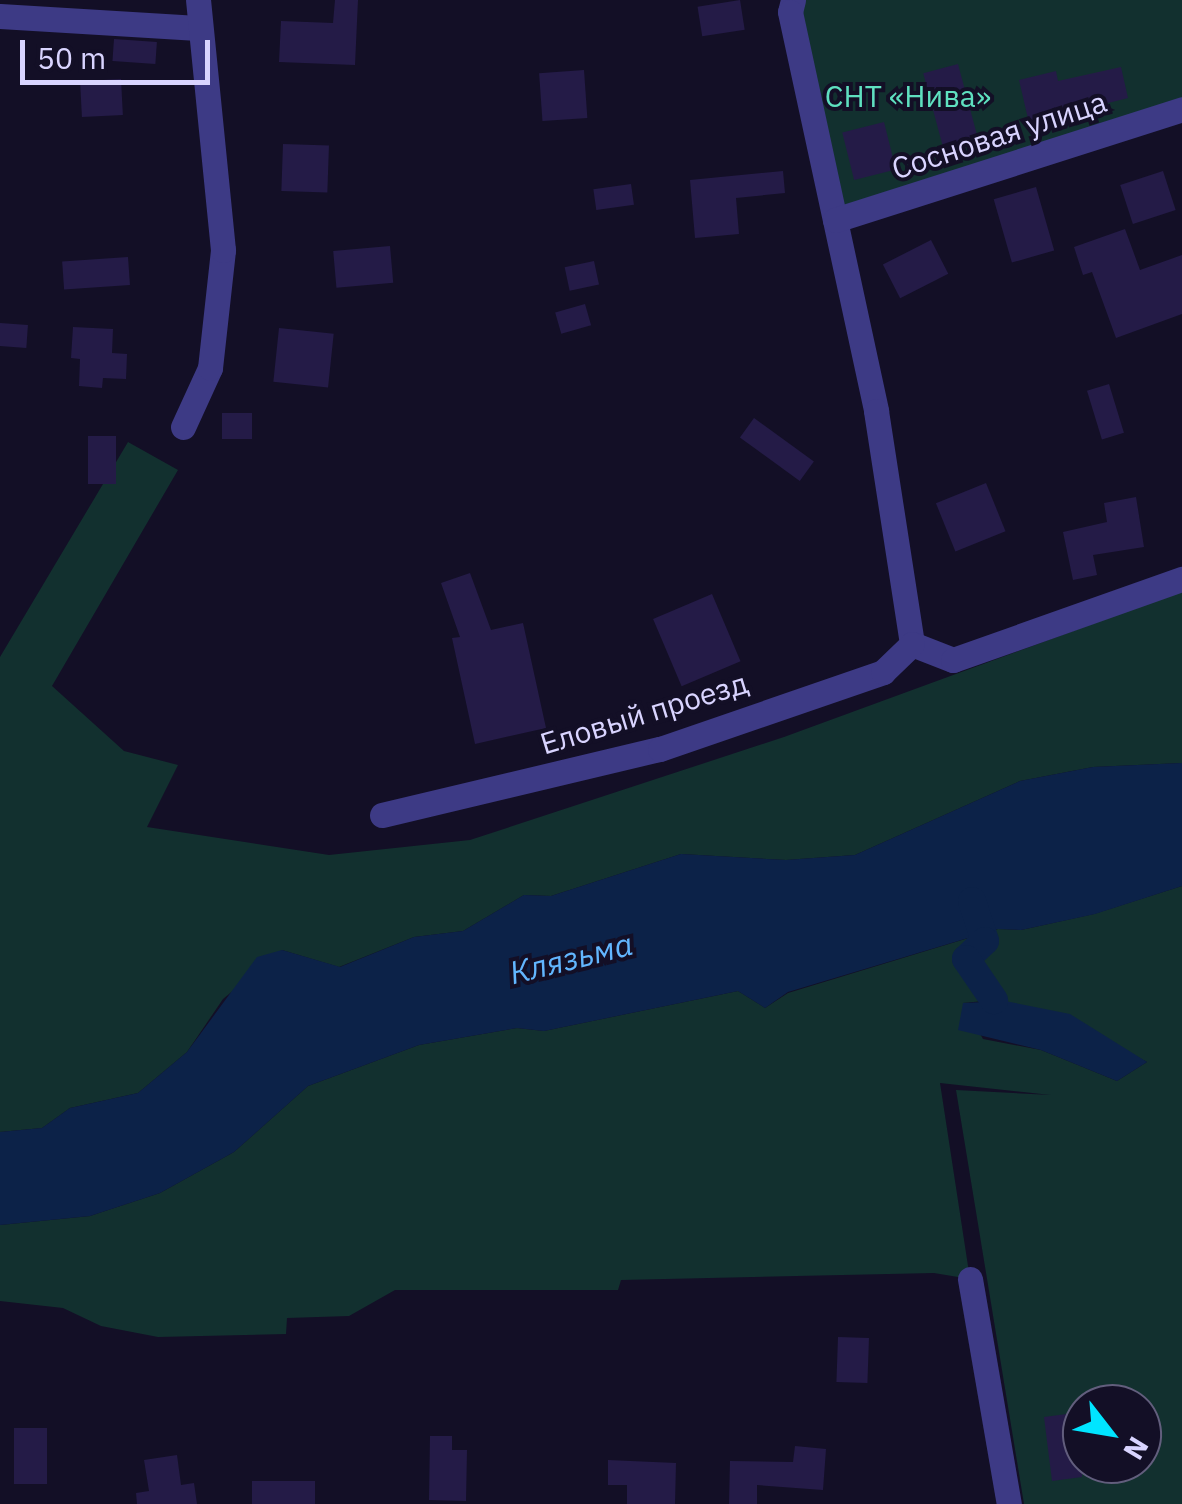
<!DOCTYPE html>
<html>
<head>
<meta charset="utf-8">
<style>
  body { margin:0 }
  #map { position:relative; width:1182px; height:1504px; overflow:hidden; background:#130f26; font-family:"IBM Plex Sans",sans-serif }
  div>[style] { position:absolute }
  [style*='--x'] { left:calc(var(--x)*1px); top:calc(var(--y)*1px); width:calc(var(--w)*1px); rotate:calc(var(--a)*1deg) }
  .green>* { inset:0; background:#12302f }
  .water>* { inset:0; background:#0c2248 }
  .canal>* { height:28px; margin:-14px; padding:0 14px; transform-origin:14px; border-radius:14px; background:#0c2248 }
  .building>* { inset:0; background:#241b47; transform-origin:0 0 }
  .minor>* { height:25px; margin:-12.5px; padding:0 12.5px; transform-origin:12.5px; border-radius:12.5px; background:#3d3a85 }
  span { translate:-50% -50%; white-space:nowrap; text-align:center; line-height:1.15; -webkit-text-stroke:8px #130f26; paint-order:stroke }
  .park-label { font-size:30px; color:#5fe0c0 }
  .street-label { font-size:30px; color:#d9d4ff }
  .water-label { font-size:32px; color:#62b6ff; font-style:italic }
  .north { position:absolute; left:1062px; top:1384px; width:100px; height:100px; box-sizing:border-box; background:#130f26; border:2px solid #625e7d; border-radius:50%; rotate:121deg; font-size:28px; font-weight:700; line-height:40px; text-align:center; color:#d9d4ff }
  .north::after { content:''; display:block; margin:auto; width:35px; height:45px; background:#00e5ff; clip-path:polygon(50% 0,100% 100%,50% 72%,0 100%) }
  .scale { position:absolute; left:20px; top:40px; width:190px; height:45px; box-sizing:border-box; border:5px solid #d9d4ff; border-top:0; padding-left:12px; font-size:30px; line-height:35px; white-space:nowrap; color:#d9d4ff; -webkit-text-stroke:8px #130f26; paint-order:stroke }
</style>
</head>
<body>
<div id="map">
  <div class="green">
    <i style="clip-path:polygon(793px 0,1182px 0,1182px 109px,835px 220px)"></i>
    <i style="clip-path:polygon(128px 442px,178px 470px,52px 686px,124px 751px,178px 765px,147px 827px,329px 855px,470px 840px,784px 737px,1182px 591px,1182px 763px,1093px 767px,1020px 781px,855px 855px,786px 860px,681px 854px,551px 896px,524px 895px,463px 931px,414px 937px,339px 967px,282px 950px,223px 999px,187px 1052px,138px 1093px,70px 1108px,42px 1128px,0 1132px,0 657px)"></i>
    <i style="clip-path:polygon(evenodd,1182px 886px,1182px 1504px,1024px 1504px,956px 1090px,1051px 1095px,940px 1083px,970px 1279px,934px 1273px,621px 1280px,618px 1290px,395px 1290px,349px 1316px,287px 1318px,286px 1334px,158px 1337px,101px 1326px,63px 1308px,0 1301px,0 1225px,90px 1216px,160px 1193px,234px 1152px,308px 1086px,419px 1045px,517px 1028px,544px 1031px,738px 991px,765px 1008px,788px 993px,998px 929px,1021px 930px,1094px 914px,1182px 886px,994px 1000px,1077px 1024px,1147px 1062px,1117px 1081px,1041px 1050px,983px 1039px,963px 1003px,994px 1000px,1182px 886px,1082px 1404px,1142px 1404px,1142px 1464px,1082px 1464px,1082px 1404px)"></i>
  </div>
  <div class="water">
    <i style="clip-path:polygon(1182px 763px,1182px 886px,1095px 914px,1021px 930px,998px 929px,788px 992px,765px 1008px,738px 991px,544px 1031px,517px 1028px,419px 1045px,308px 1086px,234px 1152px,160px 1193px,90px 1216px,0 1225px,0 1132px,42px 1128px,70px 1108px,138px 1093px,187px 1052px,257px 957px,282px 950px,340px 967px,414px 937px,463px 931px,524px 895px,551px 896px,681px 854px,786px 860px,855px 855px,1020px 781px,1093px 767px)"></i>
    <i style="clip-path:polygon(1005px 1001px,1070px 1014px,1147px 1062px,1117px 1081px,1041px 1050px,958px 1030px,963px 1003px)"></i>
  </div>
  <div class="canal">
    <i style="--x:972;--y:901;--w:42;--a:72"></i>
    <i style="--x:985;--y:941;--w:26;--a:137"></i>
    <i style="--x:966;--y:959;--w:50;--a:55.7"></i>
  </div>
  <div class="building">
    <i style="clip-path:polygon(335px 0,358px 0,355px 65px,279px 62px,281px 21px,333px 23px)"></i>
    <i style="left:740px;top:0;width:30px;height:43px;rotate:81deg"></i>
    <i style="left:114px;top:39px;width:43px;height:22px;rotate:4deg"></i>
    <i style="left:958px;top:64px;width:82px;height:36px;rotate:75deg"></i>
    <i style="clip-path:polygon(1121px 67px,1128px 98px,1029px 123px,1019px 80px,1056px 71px,1058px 81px)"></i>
    <i style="left:584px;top:70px;width:48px;height:45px;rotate:86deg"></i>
    <i style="left:121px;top:79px;width:36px;height:41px;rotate:87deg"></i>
    <i style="left:884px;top:122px;width:49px;height:43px;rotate:76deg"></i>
    <i style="left:283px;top:144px;width:46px;height:47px;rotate:2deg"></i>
    <i style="clip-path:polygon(783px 171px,785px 193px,736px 198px,739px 234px,695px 238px,690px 180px)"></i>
    <i style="left:1163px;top:171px;width:41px;height:45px;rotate:72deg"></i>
    <i style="left:631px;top:184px;width:21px;height:38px;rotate:82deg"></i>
    <i style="left:1036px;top:187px;width:66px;height:44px;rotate:74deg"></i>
    <i style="clip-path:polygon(1125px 229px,1140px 270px,1182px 255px,1182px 314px,1116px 338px,1092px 272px,1083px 275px,1074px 247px)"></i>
    <i style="left:931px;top:240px;width:38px;height:54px;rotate:63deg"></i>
    <i style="left:390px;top:246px;width:37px;height:57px;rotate:85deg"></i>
    <i style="left:128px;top:257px;width:28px;height:66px;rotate:86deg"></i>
    <i style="left:594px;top:261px;width:24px;height:30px;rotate:78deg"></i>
    <i style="left:585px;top:304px;width:22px;height:31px;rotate:74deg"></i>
    <i style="left:0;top:323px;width:28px;height:23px;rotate:4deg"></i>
    <i style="clip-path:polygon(73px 327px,113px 329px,112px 353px,127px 354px,126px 379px,103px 378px,102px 388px,79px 386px,80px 359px,71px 358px)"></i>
    <i style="left:279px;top:328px;width:55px;height:54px;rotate:6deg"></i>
    <i style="left:1109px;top:384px;width:51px;height:23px;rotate:73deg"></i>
    <i style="left:252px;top:413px;width:26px;height:30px;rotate:90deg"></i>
    <i style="left:754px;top:418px;width:74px;height:24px;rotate:36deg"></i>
    <i style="left:88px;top:436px;width:28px;height:48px"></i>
    <i style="left:986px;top:483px;width:52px;height:54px;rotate:68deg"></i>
    <i style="clip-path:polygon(1136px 497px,1144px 547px,1093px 555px,1097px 575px,1073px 580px,1063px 532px,1107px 522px,1104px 503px)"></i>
    <i style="clip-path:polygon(470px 573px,491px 630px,523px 623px,546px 728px,475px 744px,452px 638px,460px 637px,441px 583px)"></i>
    <i style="left:712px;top:594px;width:73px;height:64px;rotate:67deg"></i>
    <i style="left:838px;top:1337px;width:31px;height:45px;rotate:2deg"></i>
    <i style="clip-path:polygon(1082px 1412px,1082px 1477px,1052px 1481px,1044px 1417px)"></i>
    <i style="left:14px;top:1428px;width:33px;height:56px"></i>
    <i style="clip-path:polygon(430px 1436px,452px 1436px,452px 1450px,467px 1450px,466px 1501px,429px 1500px)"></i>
    <i style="clip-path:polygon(795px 1446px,826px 1449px,823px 1490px,757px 1485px,757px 1504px,729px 1504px,730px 1461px,793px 1462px)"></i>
    <i style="clip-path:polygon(177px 1455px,181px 1485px,194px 1483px,197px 1504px,137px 1504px,136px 1493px,149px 1491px,144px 1460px)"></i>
    <i style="clip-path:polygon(608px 1460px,676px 1463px,675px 1504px,627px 1504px,627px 1485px,608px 1485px)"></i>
    <i style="left:315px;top:1481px;width:23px;height:63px;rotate:90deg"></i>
  </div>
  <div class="minor">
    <i style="--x:793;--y:0;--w:12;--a:104"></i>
    <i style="--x:790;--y:12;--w:408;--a:77.8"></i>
    <i style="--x:876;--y:411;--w:236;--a:81.2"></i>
    <i style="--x:912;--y:644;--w:44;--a:21.3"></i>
    <i style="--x:953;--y:660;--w:243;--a:-19.5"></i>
    <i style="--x:0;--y:16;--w:198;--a:3.5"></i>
    <i style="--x:835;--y:220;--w:364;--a:-17.7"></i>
    <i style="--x:183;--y:427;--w:65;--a:-65.4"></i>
    <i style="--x:210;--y:368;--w:119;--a:-83.7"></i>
    <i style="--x:223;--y:250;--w:251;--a:-95.7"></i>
    <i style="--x:382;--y:815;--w:286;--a:-13.4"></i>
    <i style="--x:660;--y:749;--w:236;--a:-19"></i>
    <i style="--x:883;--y:672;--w:40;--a:-44"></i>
    <i style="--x:970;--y:1279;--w:228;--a:80.2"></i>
  </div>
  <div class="park-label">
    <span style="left:908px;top:96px">СНТ «Нива»</span>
  </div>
  <div class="street-label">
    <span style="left:999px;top:135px;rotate:-18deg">Сосновая улица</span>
    <span style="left:644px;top:713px;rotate:-17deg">Еловый проезд</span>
  </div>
  <div class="water-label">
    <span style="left:571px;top:958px;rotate:-14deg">Клязьма</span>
  </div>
  <div class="north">N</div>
  <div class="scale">50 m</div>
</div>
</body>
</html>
